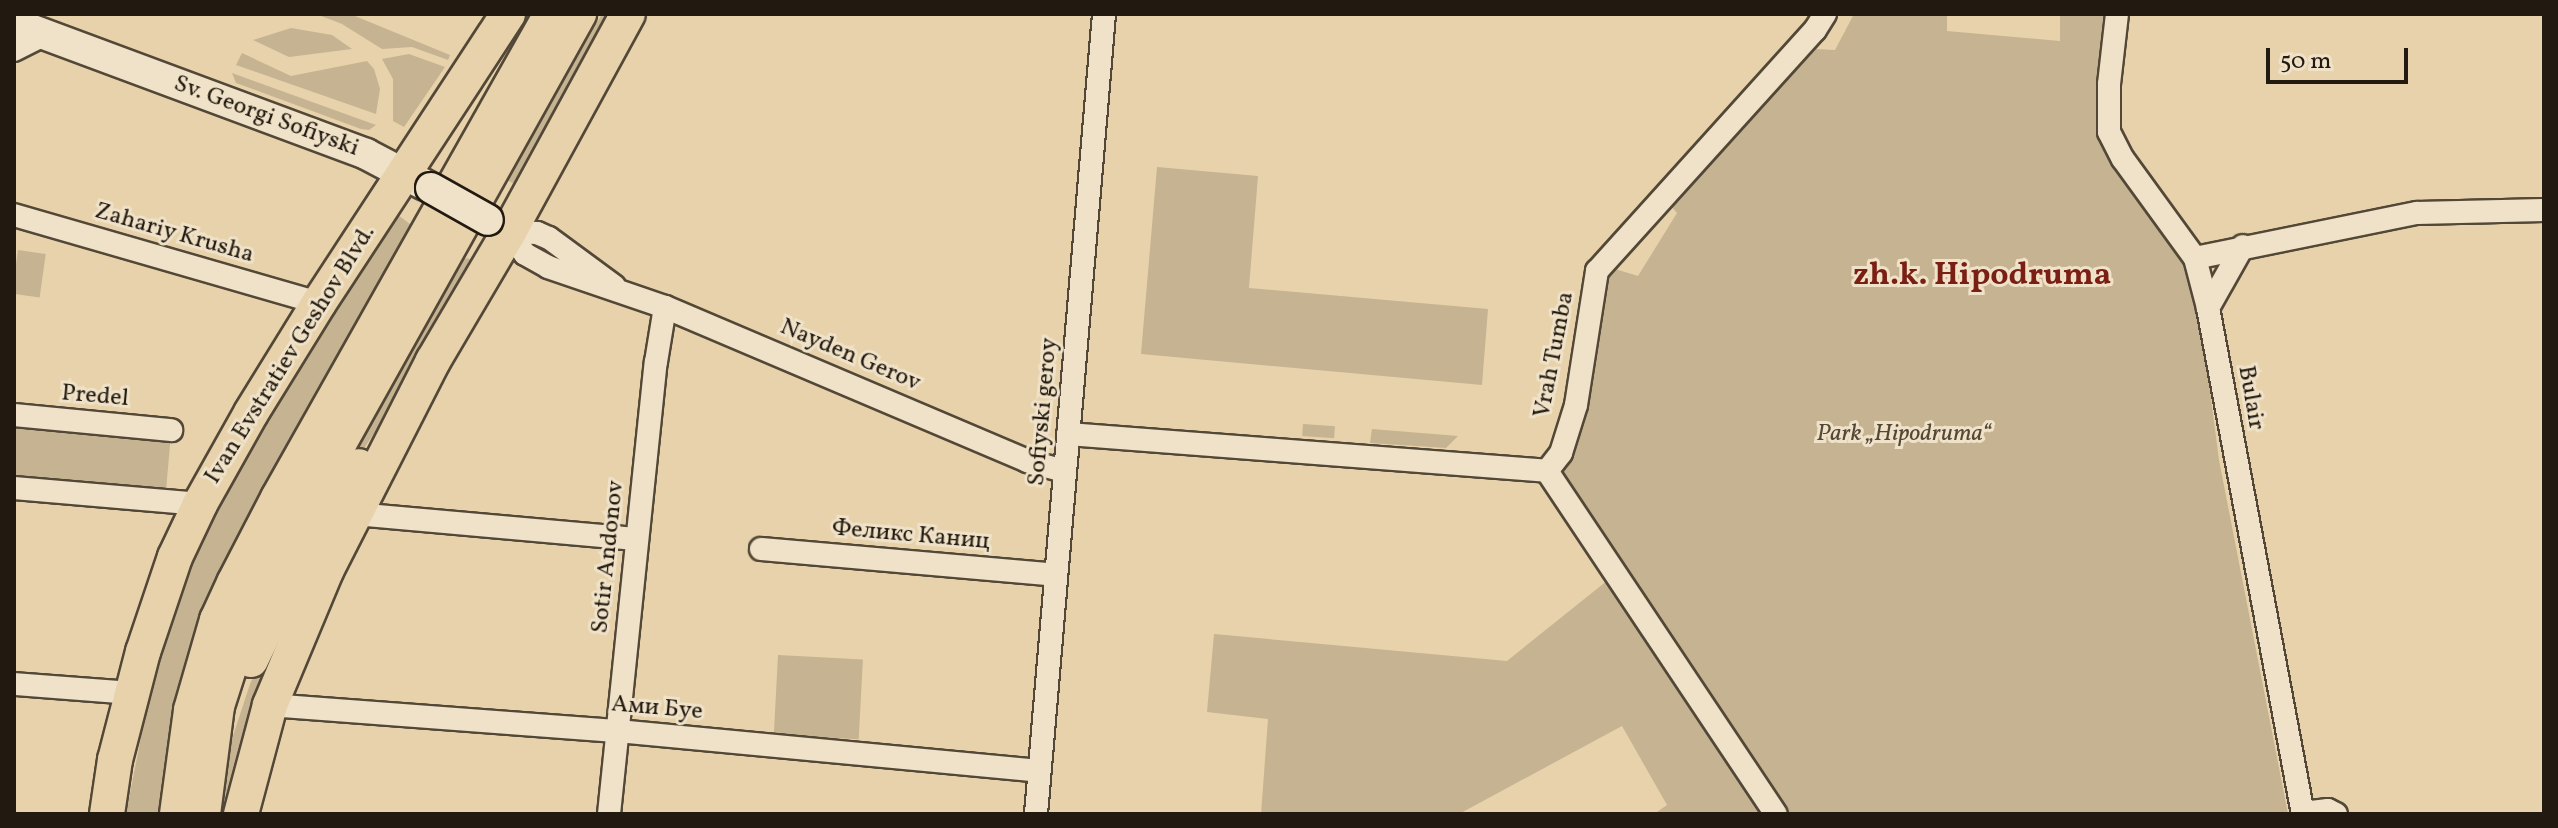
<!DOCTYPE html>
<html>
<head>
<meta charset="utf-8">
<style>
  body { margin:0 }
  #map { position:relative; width:2558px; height:828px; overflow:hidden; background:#e7d2ab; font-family:Vollkorn,serif }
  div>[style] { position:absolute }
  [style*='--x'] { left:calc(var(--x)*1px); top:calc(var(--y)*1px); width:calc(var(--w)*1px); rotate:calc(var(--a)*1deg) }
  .green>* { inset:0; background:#c6b391; transform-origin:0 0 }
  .roads { filter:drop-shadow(2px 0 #534837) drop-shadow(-2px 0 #534837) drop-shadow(0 2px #534837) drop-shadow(0 -2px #534837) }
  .minor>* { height:22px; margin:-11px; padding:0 11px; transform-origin:11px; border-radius:11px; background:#efe2c8 }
  .secondary>* { height:30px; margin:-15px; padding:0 15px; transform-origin:15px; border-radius:15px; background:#efe2c8 }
  .primary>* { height:34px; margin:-17px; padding:0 17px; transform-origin:17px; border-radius:17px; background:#e7d2ab }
  .bridges { filter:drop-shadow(2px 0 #221a10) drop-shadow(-2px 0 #221a10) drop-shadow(0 2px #221a10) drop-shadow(0 -2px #221a10) }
  .secondary-bridge>* { height:30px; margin:-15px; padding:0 15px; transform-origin:15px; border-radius:15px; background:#efe2c8 }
  span { translate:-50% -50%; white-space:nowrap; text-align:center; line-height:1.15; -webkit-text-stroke:6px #efe2c8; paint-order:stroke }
  .street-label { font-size:24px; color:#221a10 }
  .park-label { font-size:24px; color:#534837; font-style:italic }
  .district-label { font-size:32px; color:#7a1f14; font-weight:700 }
  .frame { position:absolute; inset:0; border:16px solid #221a10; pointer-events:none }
  .scale { position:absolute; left:2266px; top:48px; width:142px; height:36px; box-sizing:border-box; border:4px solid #221a10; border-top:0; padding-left:10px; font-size:24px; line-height:28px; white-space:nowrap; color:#221a10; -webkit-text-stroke:6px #efe2c8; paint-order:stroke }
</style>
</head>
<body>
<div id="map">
  <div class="green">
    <i style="clip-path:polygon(316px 14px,350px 14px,450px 55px,448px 60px,412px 47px,382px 49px,342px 24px)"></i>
    <i style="left:523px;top:14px;width:13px;height:150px"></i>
    <i style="clip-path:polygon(602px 14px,620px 14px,523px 189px,507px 180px)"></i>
    <i style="clip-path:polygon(1854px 14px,1947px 14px,1947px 31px,2060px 41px,2060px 14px,2109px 14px,2101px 133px,2179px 250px,2201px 322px,2219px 460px,2288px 814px,1654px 814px,1667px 805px,1622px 726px,1459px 814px,1261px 814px,1268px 719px,1207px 712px,1214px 634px,1507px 661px,1623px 568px,1559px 472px,1585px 408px,1607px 279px,1615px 269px,1638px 276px,1677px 213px,1669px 204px,1816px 49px,1835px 50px)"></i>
    <i style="clip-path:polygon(291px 28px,332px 35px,352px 49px,289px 57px,253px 40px)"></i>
    <i style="clip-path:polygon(242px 53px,291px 76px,367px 61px,374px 69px,380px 89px,376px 114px,236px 65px)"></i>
    <i style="clip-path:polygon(409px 54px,445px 67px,404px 127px,393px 121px,393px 79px,382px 59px)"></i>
    <i style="clip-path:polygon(232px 73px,376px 125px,369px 130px,361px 129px,236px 83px)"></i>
    <i style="clip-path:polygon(1157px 167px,1258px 176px,1249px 288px,1488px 309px,1482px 385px,1141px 354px)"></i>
    <i style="clip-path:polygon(398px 215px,418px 230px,167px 814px,126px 814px,158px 650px,193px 553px,239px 460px,394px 216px)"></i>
    <i style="left:18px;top:250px;width:28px;height:44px;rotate:8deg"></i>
    <i style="clip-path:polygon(468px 258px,472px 262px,393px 405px,321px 513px,316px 515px,405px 362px,458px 261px)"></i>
    <i style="left:14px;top:415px;width:158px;height:73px;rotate:5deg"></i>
    <i style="left:1303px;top:424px;width:32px;height:12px;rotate:4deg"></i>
    <i style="clip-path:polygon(1372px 429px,1458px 436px,1446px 448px,1370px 443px)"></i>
    <i style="clip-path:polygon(288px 600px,230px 814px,216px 814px,232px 739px,250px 684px)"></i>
    <i style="left:778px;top:655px;width:85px;height:80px;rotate:3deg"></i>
  </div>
  <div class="roads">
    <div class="minor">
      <i style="--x:2117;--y:14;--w:70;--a:96.5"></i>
      <i style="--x:2109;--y:84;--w:48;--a:90"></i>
      <i style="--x:2109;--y:132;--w:30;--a:63"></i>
      <i style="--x:2123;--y:159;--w:122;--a:54"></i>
      <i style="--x:2195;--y:258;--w:52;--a:75.4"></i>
      <i style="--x:2208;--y:308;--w:515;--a:79.37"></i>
      <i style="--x:14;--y:50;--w:35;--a:-27"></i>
      <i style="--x:14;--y:215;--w:317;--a:16.1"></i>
      <i style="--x:509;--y:232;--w:27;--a:54"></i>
      <i style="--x:525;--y:254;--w:26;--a:29"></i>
      <i style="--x:548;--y:267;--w:124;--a:18.9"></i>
      <i style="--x:665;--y:307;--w:393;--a:23"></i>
      <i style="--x:1027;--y:461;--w:39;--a:15"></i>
      <i style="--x:509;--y:232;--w:28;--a:2"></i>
      <i style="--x:537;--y:233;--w:13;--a:23"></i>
      <i style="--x:549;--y:238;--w:81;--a:36.4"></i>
      <i style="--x:2195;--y:258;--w:227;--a:-11.5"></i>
      <i style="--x:2417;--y:213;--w:127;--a:-1.4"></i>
      <i style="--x:2208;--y:308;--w:71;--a:-60.6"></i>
      <i style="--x:14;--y:415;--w:158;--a:5.5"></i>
      <i style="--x:1068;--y:434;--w:480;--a:4.4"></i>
      <i style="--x:1547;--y:471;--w:23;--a:-52"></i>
      <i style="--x:1561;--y:453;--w:50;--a:-72.6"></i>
      <i style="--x:1576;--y:405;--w:136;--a:-81.1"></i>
      <i style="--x:1597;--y:271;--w:325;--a:-47.9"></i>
      <i style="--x:1815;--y:30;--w:19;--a:-58"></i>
      <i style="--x:1547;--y:471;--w:412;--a:56.3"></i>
      <i style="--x:14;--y:488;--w:187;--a:4.9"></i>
      <i style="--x:355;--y:514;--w:282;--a:5.1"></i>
      <i style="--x:761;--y:549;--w:296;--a:5"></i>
      <i style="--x:14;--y:684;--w:117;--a:4.4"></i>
      <i style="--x:270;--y:705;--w:349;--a:4.3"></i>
      <i style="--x:618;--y:731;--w:423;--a:5.4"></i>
      <i style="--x:2303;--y:813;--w:25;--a:-7"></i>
      <i style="--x:2328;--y:810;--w:9;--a:27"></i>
      <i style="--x:609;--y:814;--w:454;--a:-84.1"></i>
      <i style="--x:656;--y:362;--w:56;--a:-80.7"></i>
      <i style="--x:1036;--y:814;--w:803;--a:-85.14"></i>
    </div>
    <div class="secondary">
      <i style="--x:14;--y:23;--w:376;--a:20.4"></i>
      <i style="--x:366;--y:154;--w:67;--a:27.7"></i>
    </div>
    <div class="primary">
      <i style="--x:251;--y:660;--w:124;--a:-64.3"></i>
      <i style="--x:305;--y:548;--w:98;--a:-56.6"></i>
      <i style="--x:107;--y:814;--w:55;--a:-81.6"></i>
      <i style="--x:115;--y:760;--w:112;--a:-75.5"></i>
      <i style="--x:143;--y:652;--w:100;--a:-71.4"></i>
      <i style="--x:175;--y:557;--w:59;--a:-64.7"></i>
      <i style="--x:200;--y:504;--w:104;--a:-60.7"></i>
      <i style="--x:251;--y:413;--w:129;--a:-58.3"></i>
      <i style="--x:319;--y:303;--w:345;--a:-56.8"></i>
      <i style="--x:177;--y:814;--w:105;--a:-82.3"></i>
      <i style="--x:191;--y:710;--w:94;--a:-73.9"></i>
      <i style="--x:217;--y:620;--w:41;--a:-65.3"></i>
      <i style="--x:234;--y:583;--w:96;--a:-62.6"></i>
      <i style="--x:278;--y:498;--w:556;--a:-60.57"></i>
      <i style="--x:203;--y:814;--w:109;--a:-82.6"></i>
      <i style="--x:217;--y:706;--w:108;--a:-72.2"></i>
      <i style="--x:250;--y:603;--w:675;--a:-60.81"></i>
      <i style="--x:241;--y:814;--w:113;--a:-75.1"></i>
      <i style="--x:270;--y:705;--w:145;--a:-67.3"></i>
      <i style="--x:326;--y:571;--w:236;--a:-63"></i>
      <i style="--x:433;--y:361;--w:150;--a:-59.5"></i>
      <i style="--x:509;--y:232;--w:248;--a:-61.4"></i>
    </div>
  </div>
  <div class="bridges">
    <div class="secondary-bridge">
      <i style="--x:431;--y:188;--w:65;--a:29.3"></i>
    </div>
  </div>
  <div class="street-label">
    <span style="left:266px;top:117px;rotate:20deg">Sv. Georgi Sofiyski</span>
    <span style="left:174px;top:234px;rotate:16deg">Zahariy Krusha</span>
    <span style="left:291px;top:355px;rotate:-58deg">Ivan Evstratiev Geshov Blvd.</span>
    <span style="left:1555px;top:355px;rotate:-79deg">Vrah Tumba</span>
    <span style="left:850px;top:356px;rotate:23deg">Nayden Gerov</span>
    <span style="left:95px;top:397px;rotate:5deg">Predel</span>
    <span style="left:2250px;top:398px;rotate:80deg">Bulair</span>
    <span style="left:1044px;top:412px;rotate:-85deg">Sofiyski geroy</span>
    <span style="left:911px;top:536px;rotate:5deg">Феликс Каниц</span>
    <span style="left:609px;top:557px;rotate:-84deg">Sotir Andonov</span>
    <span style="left:657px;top:709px;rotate:5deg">Ами Буе</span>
  </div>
  <div class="park-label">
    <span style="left:1904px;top:435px">Park „Hipodruma“</span>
  </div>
  <div class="district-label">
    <span style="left:1982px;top:276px">zh.k. Hipodruma</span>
  </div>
  <div class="frame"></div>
  <div class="scale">50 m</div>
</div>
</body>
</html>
